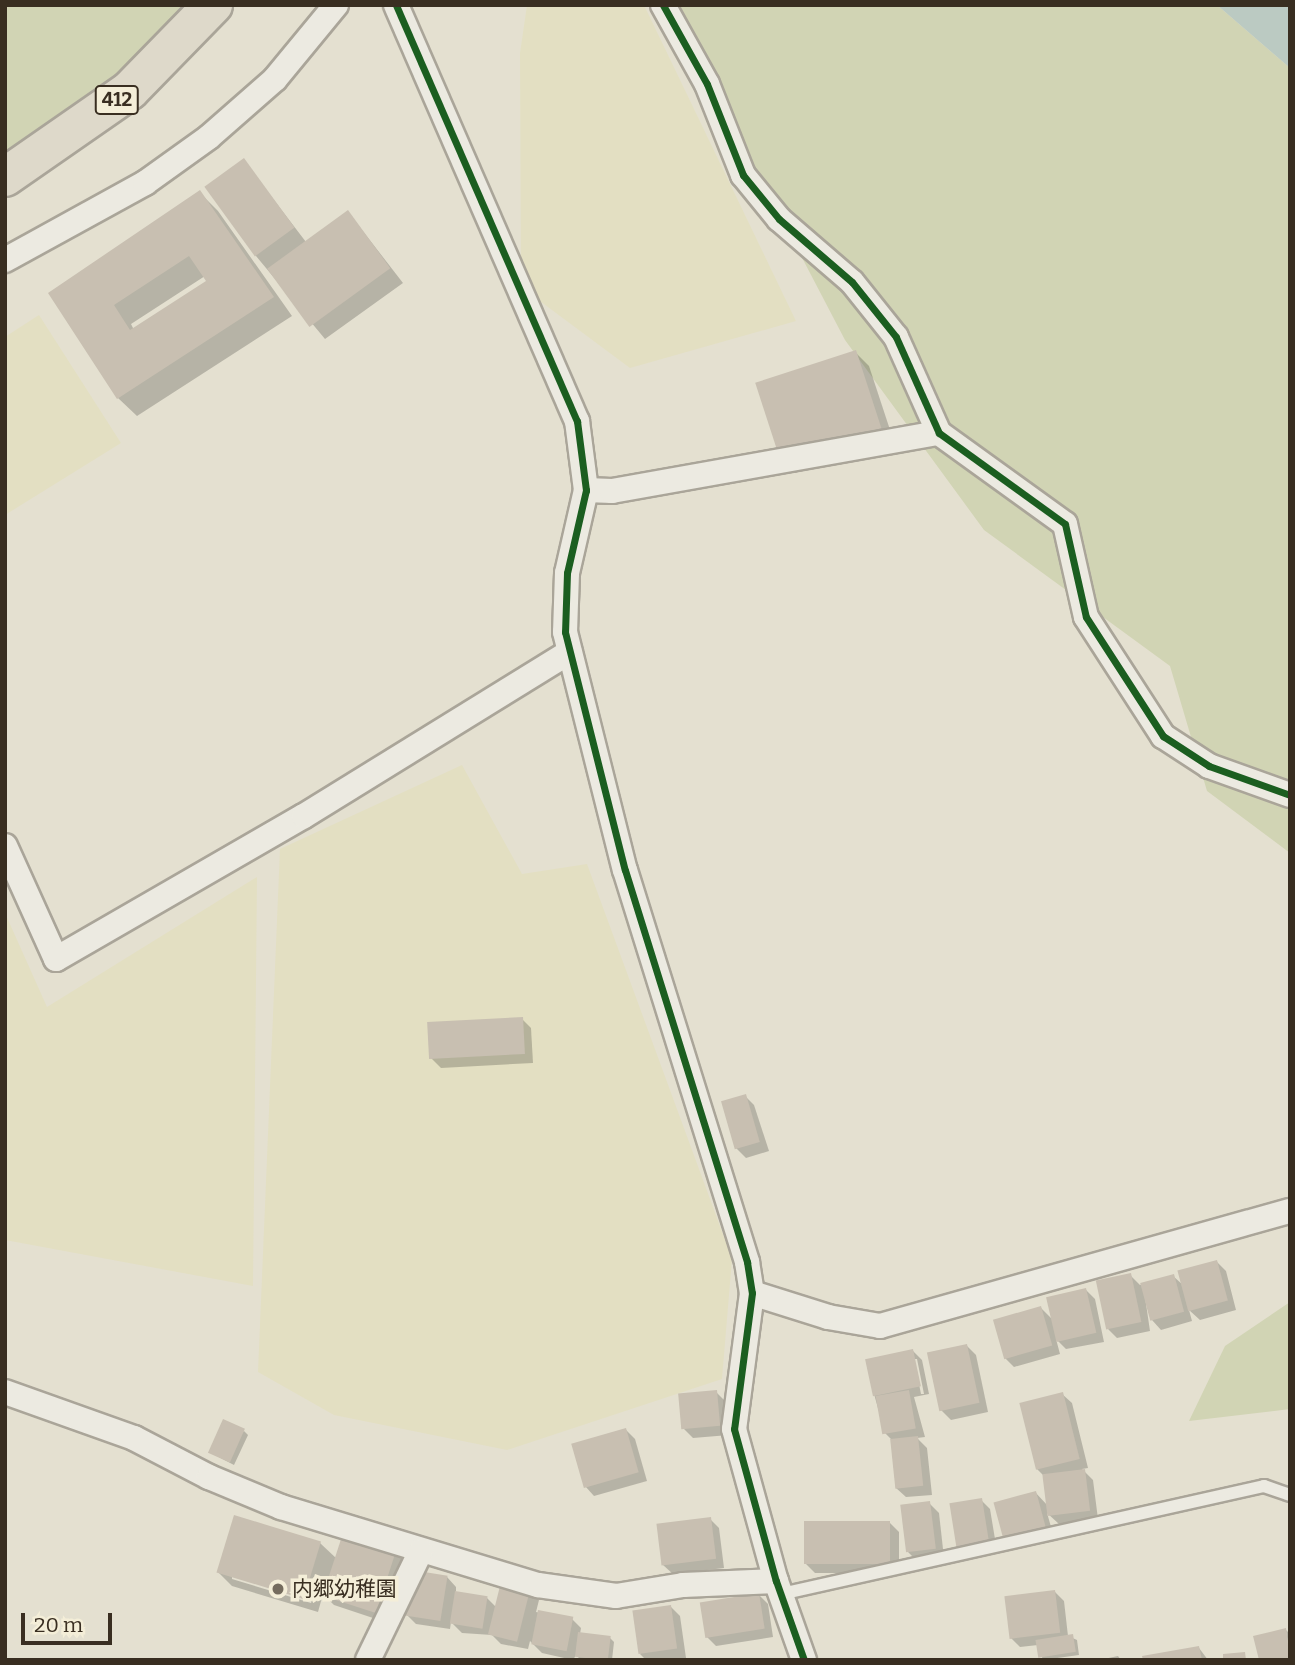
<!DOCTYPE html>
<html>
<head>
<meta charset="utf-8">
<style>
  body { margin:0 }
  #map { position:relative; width:1295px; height:1665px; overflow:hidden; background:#e4e0d0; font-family:Bitter,"Noto Sans JP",serif }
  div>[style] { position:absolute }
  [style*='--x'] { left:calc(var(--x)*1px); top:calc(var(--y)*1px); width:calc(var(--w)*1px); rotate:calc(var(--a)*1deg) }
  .farmland>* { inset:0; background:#e3dfc2 }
  .green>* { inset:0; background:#d1d4b4 }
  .water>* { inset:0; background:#bbcac2 }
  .shadow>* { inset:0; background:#0003 }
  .building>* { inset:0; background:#c8bfb1; transform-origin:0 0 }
  .roads { filter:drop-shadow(2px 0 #aaa599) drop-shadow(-2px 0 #aaa599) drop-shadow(0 2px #aaa599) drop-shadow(0 -2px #aaa599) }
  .service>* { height:12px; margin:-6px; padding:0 6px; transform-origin:6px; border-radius:6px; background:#eceae1 }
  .minor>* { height:24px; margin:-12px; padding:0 12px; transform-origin:12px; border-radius:12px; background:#eceae1 }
  .trunk>* { height:38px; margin:-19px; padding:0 19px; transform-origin:19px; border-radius:19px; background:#ded9ca }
  .cycleway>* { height:7px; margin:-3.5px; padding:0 3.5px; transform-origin:3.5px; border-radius:3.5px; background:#1b5e20 }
  .dots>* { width:19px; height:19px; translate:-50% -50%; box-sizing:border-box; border:4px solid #f4eed8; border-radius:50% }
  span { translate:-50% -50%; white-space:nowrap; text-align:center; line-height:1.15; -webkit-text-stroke:7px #f4eed8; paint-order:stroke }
  .shield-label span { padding:2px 5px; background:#f4eed8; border:2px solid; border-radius:5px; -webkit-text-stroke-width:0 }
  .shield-label { font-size:19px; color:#392e21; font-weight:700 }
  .poi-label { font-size:21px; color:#392e21 }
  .left { translate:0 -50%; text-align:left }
  .frame { position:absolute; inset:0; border:7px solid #392e21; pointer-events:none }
  .scale { position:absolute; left:21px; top:1613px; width:91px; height:32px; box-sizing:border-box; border:4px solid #392e21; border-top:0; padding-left:9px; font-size:21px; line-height:24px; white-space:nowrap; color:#392e21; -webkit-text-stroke:5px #f4eed8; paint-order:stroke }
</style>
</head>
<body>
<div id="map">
  <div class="farmland">
    <i style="clip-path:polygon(527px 5px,644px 5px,796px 321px,630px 368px,521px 287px,520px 53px)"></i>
    <i style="clip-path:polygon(39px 315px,121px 443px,5px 515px,5px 337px)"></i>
    <i style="clip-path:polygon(462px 765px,522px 874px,587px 864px,732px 1259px,722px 1379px,507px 1450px,334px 1415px,258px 1372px,280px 849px)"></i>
    <i style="clip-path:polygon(257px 877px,253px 1286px,5px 1240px,5px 913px,47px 1007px)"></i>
  </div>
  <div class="green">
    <i style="clip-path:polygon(5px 5px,185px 5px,139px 65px,5px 192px)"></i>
    <i style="clip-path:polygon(670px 5px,1217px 5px,1290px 68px,1290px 853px,1207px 791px,1170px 666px,984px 530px,845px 340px)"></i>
    <i style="clip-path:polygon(1290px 1302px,1290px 1409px,1189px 1421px,1225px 1346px)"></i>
  </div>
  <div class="water">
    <i style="clip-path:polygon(1217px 5px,1290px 5px,1290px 68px)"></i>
  </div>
  <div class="shadow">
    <i style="clip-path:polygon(244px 161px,306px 242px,348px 212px,403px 283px,325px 339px,256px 256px)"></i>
    <i style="clip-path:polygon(evenodd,200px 193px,218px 211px,292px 316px,137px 416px,118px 398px,51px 293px,200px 193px,205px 276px,208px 282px,134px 330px,131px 324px,205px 276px)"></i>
    <i style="clip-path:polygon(855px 352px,869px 366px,894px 442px,795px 473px,781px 459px)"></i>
    <i style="clip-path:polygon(522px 1019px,531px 1028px,533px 1063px,441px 1068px,431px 1058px)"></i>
    <i style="clip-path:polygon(745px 1096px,754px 1105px,769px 1151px,746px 1158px,736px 1148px)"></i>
    <i style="clip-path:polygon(1217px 1262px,1226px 1271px,1236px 1310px,1200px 1320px,1189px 1310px,1192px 1321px,1161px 1330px,1152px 1320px,1145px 1297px,1150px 1331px,1117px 1338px,1108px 1329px,1130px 1275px,1140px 1285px,1173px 1276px,1183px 1285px)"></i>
    <i style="clip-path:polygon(1086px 1290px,1095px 1299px,1104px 1342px,1066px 1349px,1056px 1339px,1060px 1354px,1014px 1367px,1005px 1358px,1041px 1308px,1053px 1320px)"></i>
    <i style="clip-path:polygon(967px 1346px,976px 1355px,988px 1412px,951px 1420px,941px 1410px)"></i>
    <i style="clip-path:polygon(evenodd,913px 1351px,922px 1360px,929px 1394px,914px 1397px,925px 1437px,917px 1438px,927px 1448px,932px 1495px,906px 1497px,896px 1488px,891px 1439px,885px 1433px,874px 1394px,913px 1351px,914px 1359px,917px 1359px,924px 1394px,921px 1394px,914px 1359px)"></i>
    <i style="clip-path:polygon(716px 1392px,725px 1401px,729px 1435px,693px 1438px,684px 1429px)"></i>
    <i style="clip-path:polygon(1062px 1394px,1072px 1403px,1088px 1468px,1082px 1469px,1093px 1480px,1098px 1519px,1059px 1524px,1047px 1513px,1054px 1537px,1014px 1547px,1035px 1492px,1048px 1506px,1044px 1476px,1037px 1469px)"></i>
    <i style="clip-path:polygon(626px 1430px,635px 1439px,647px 1481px,594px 1496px,585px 1486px)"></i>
    <i style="clip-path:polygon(244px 1431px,248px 1435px,234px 1465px,209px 1452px)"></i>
    <i style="clip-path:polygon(981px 1500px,990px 1509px,997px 1551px,967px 1556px,958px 1547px)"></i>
    <i style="clip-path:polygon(929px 1503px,939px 1513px,944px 1558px,918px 1562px,908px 1552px)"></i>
    <i style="clip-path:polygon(710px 1519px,719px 1528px,724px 1568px,673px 1574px,663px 1565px)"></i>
    <i style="clip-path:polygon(890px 1523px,899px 1532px,899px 1573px,815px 1573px,806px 1564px)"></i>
    <i style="clip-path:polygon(evenodd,320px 1543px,337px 1559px,395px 1552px,405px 1561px,385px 1622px,334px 1605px,323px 1594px,318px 1612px,232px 1586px,218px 1572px,320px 1543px,232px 1575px,312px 1600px,311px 1603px,232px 1579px,232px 1575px)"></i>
    <i style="clip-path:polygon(447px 1577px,456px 1587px,456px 1593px,487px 1598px,497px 1608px,529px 1590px,539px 1600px,536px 1612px,572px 1619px,581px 1628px,580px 1634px,610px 1638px,614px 1642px,612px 1660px,581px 1660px,576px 1655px,573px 1660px,542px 1653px,530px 1641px,528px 1649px,501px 1644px,492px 1635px,462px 1633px,451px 1622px,450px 1629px,416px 1624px,407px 1615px)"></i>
    <i style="clip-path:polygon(1055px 1592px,1064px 1601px,1068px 1636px,1077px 1640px,1079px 1655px,1043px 1660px,1038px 1645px,1020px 1647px,1011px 1638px)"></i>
    <i style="clip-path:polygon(759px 1595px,768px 1604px,773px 1637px,716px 1646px,707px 1637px)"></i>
    <i style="clip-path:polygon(671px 1607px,680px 1616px,686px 1658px,646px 1660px,640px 1654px)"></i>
    <i style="clip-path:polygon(1286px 1630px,1290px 1634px,1290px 1660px)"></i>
    <i style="clip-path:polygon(1199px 1648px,1208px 1660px,1145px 1660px)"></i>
    <i style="clip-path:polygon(1118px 1656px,1121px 1660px,1099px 1660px)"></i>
  </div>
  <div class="building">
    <i style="left:244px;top:158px;width:86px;height:49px;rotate:54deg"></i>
    <i style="clip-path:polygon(evenodd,200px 190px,274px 297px,117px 399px,48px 293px,200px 190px,189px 256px,206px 281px,130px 330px,114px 305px,189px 256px)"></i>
    <i style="left:348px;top:210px;width:72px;height:100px;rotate:54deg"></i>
    <i style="left:856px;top:350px;width:82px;height:106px;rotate:72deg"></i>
    <i style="left:523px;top:1017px;width:37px;height:96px;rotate:87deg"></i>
    <i style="left:746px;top:1094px;width:50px;height:26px;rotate:74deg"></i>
    <i style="left:1217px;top:1260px;width:42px;height:41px;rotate:75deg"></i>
    <i style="left:1131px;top:1273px;width:50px;height:36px;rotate:78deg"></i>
    <i style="left:1174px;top:1274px;width:39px;height:35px;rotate:75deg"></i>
    <i style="left:1086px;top:1288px;width:46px;height:41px;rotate:77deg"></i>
    <i style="left:1041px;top:1306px;width:41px;height:50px;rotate:74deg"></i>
    <i style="left:967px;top:1344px;width:60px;height:41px;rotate:78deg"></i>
    <i style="left:913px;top:1349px;width:38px;height:49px;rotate:78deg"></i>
    <i style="left:717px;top:1390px;width:36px;height:39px;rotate:85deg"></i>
    <i style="left:909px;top:1390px;width:39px;height:34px;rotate:80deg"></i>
    <i style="left:1063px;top:1392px;width:69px;height:45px;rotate:76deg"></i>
    <i style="left:223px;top:1419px;width:24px;height:37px;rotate:24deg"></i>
    <i style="left:626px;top:1428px;width:46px;height:57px;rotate:74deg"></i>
    <i style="left:918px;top:1436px;width:50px;height:28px;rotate:84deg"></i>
    <i style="left:1085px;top:1469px;width:42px;height:43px;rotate:83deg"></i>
    <i style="left:1036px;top:1491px;width:38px;height:44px;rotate:75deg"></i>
    <i style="left:982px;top:1498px;width:45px;height:33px;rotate:81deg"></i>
    <i style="left:930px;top:1501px;width:48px;height:30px;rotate:83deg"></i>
    <i style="left:234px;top:1515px;width:91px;height:60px;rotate:17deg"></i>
    <i style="left:711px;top:1517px;width:42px;height:55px;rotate:83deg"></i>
    <i style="left:804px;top:1521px;width:86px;height:43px"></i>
    <i style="left:343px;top:1533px;width:56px;height:66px;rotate:18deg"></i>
    <i style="left:412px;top:1570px;width:36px;height:46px;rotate:9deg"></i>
    <i style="left:501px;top:1582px;width:30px;height:54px;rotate:14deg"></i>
    <i style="left:1055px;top:1590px;width:43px;height:51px;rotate:83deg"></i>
    <i style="left:455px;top:1591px;width:33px;height:33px;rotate:9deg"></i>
    <i style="left:759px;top:1593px;width:36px;height:60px;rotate:81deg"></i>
    <i style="left:671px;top:1605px;width:44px;height:39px;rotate:82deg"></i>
    <i style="left:538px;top:1610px;width:36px;height:35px;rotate:11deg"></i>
    <i style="clip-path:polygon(1286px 1628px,1290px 1660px,1259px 1660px,1253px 1636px)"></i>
    <i style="left:578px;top:1632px;width:33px;height:25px;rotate:7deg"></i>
    <i style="left:1073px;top:1634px;width:18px;height:38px;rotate:81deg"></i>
    <i style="clip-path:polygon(1199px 1646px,1202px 1660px,1143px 1660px,1142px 1656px)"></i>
    <i style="clip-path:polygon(1245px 1652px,1246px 1660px,1223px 1660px,1223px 1654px)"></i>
  </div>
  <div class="roads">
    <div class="service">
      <i style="--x:781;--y:1594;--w:495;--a:-12.6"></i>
      <i style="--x:1264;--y:1486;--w:28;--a:19"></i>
    </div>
    <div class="minor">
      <i style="--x:396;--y:5;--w:454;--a:66.5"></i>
      <i style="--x:577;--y:421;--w:70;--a:82.6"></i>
      <i style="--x:586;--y:490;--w:85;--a:102.9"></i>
      <i style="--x:567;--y:573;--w:59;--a:91.9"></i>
      <i style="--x:565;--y:632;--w:245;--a:75.9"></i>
      <i style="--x:625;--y:870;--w:411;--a:72.7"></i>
      <i style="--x:747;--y:1262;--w:31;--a:81"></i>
      <i style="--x:752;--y:1293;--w:137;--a:97.5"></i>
      <i style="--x:734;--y:1429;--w:158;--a:74.6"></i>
      <i style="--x:776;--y:1581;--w:84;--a:70.5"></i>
      <i style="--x:663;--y:5;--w:90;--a:60.9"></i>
      <i style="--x:707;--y:84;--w:98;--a:68.4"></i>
      <i style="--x:743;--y:175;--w:57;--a:50.7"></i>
      <i style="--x:779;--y:219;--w:96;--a:40.8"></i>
      <i style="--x:852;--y:282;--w:70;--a:51.3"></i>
      <i style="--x:896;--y:337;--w:105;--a:65.9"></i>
      <i style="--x:939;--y:433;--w:155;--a:35.8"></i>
      <i style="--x:1065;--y:524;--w:95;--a:77.3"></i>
      <i style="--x:1086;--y:617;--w:142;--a:57.1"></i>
      <i style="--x:1163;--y:736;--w:55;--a:33.1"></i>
      <i style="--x:1209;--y:766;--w:86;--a:19.7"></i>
      <i style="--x:5;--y:260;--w:160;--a:-28.8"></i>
      <i style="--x:145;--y:183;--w:79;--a:-35.7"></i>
      <i style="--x:209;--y:137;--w:88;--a:-41.3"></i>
      <i style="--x:275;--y:79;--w:96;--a:-50.5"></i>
      <i style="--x:586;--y:490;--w:26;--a:2"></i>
      <i style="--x:612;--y:491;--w:332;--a:-10.1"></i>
      <i style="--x:5;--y:846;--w:124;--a:65.7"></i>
      <i style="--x:56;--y:959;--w:286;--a:-30"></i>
      <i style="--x:304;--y:816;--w:312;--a:-31.7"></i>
      <i style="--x:752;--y:1293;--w:80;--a:17.5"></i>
      <i style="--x:828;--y:1317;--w:53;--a:9.8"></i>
      <i style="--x:880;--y:1326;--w:426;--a:-15.7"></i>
      <i style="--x:5;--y:1392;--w:137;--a:19.6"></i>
      <i style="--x:134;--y:1438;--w:85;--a:27.5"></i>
      <i style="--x:209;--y:1477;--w:78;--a:22.6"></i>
      <i style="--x:281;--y:1507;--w:269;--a:16.9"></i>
      <i style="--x:538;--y:1585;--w:79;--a:8"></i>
      <i style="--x:616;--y:1596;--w:68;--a:-9.3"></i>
      <i style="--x:683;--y:1585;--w:93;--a:-2.5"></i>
      <i style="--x:368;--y:1660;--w:121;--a:-64.1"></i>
    </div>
    <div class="trunk">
      <i style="--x:5;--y:177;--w:152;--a:-34.8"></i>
      <i style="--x:130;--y:90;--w:119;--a:-45.7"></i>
    </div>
  </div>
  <div class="cycleway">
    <i style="--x:396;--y:5;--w:454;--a:66.5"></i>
    <i style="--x:577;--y:421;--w:70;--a:82.6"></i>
    <i style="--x:586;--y:490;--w:85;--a:102.9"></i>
    <i style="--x:567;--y:573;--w:59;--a:91.9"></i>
    <i style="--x:565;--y:632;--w:245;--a:75.9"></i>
    <i style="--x:625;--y:870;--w:411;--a:72.7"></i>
    <i style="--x:747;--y:1262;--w:31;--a:81"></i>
    <i style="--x:752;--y:1293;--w:137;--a:97.5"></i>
    <i style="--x:734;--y:1429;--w:158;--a:74.6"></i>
    <i style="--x:776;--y:1581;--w:84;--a:70.5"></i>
    <i style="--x:663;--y:5;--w:90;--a:60.9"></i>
    <i style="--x:707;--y:84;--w:98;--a:68.4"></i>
    <i style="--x:743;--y:175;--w:57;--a:50.7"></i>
    <i style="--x:779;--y:219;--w:96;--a:40.8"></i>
    <i style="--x:852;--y:282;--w:70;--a:51.3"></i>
    <i style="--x:896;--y:337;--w:105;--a:65.9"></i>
    <i style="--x:939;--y:433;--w:155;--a:35.8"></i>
    <i style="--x:1065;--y:524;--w:95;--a:77.3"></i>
    <i style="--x:1086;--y:617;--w:142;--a:57.1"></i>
    <i style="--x:1163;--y:736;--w:55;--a:33.1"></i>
    <i style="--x:1209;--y:766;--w:86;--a:19.7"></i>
  </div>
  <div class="dots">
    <i style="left:278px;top:1589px;background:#756c5e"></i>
  </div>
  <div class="shield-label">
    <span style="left:117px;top:100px">412</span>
  </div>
  <div class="poi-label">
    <span class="left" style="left:292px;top:1589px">内郷幼稚園</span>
  </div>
  <div class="frame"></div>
  <div class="scale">20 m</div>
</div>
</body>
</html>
